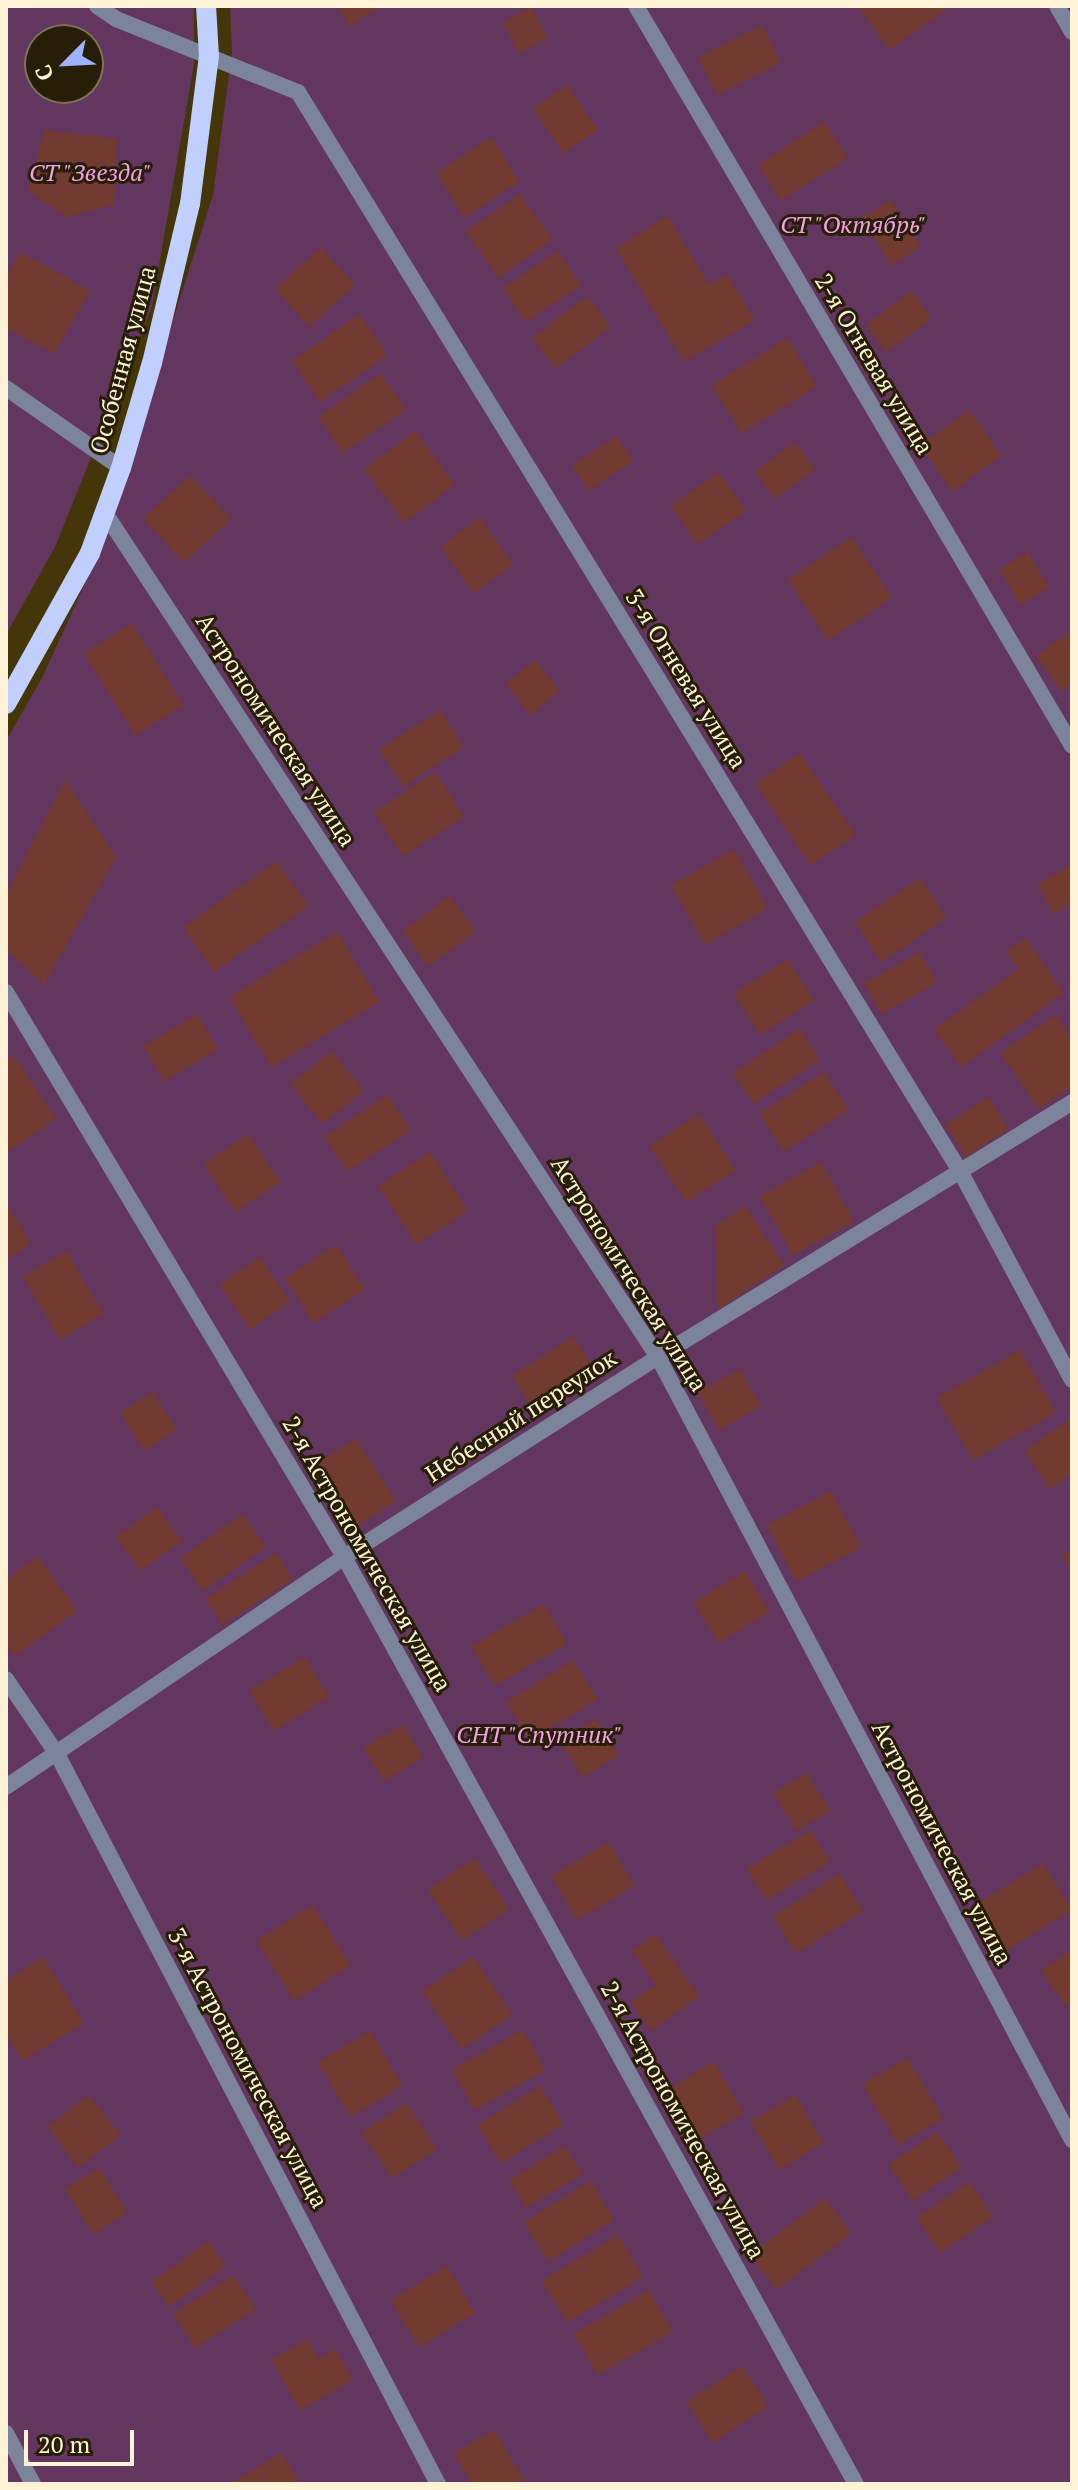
<!DOCTYPE html>
<html>
<head>
<meta charset="utf-8">
<style>
  body { margin:0 }
  #map { position:relative; width:1078px; height:2490px; overflow:hidden; background:#443608; font-family:"PT Serif",serif }
  div>[style] { position:absolute }
  [style*='--x'] { left:calc(var(--x)*1px); top:calc(var(--y)*1px); width:calc(var(--w)*1px); rotate:calc(var(--a)*1deg) }
  .green>* { inset:0; background:#62365e }
  .building>* { inset:0; background:#723b32; transform-origin:0 0 }
  .lane>* { height:16px; margin:-8px; padding:0 8px; transform-origin:8px; border-radius:8px; background:#7c849b }
  .primary>* { height:20px; margin:-10px; padding:0 10px; transform-origin:10px; border-radius:10px; background:#c0cffe }
  span { translate:-50% -50%; white-space:nowrap; text-align:center; line-height:1.15; -webkit-text-stroke:6px #261e06; paint-order:stroke }
  .park-label { font-size:24px; color:#f1a0e8; font-style:italic }
  .street-label { font-size:24px; color:#fef3d6 }
  .frame { position:absolute; inset:0; border:8px solid #fef3d6; pointer-events:none }
  .north { position:absolute; left:24px; top:24px; width:80px; height:80px; box-sizing:border-box; background:#261e06; border:2px solid #7c7359; border-radius:50%; rotate:246deg; font-size:22px; font-weight:700; line-height:32px; text-align:center; color:#fef3d6 }
  .north::after { content:''; display:block; margin:auto; width:28px; height:36px; background:#9db4fd; clip-path:polygon(50% 0,100% 100%,50% 72%,0 100%) }
  .scale { position:absolute; left:24px; top:2430px; width:110px; height:36px; box-sizing:border-box; border:4px solid #fef3d6; border-top:0; padding-left:10px; font-size:24px; line-height:28px; white-space:nowrap; color:#fef3d6; -webkit-text-stroke:6px #261e06; paint-order:stroke }
</style>
</head>
<body>
<div id="map">
  <div class="green">
    <i style="clip-path:polygon(evenodd,6px 6px,194px 6px,194px 64px,152px 306px,55px 547px,6px 635px,6px 6px,40px 40px,88px 40px,88px 88px,40px 88px,40px 40px)"></i>
    <i style="clip-path:polygon(230px 6px,1072px 6px,1072px 2484px,6px 2484px,6px 741px,43px 676px,98px 555px,213px 195px,232px 52px)"></i>
  </div>
  <div class="building">
    <i style="clip-path:polygon(337px 6px,381px 6px,350px 26px)"></i>
    <i style="clip-path:polygon(858px 6px,943px 6px,946px 10px,889px 50px)"></i>
    <i style="left:531px;top:7px;width:35px;height:33px;rotate:61deg"></i>
    <i style="left:762px;top:25px;width:42px;height:72px;rotate:63deg"></i>
    <i style="left:567px;top:85px;width:54px;height:42px;rotate:55deg"></i>
    <i style="left:824px;top:122px;width:43px;height:79px;rotate:57deg"></i>
    <i style="clip-path:polygon(44px 130px,117px 139px,114px 205px,66px 217px,28px 191px)"></i>
    <i style="left:491px;top:137px;width:53px;height:66px;rotate:57deg"></i>
    <i style="left:520px;top:194px;width:56px;height:66px;rotate:55deg"></i>
    <i style="left:891px;top:200px;width:56px;height:34px;rotate:59deg"></i>
    <i style="clip-path:polygon(668px 216px,709px 285px,727px 275px,755px 320px,684px 362px,616px 248px)"></i>
    <i style="left:321px;top:247px;width:51px;height:62px;rotate:48deg"></i>
    <i style="left:558px;top:251px;width:41px;height:67px;rotate:56deg"></i>
    <i style="clip-path:polygon(20px 252px,90px 291px,54px 354px,6px 328px,6px 277px)"></i>
    <i style="left:912px;top:291px;width:34px;height:57px;rotate:54deg"></i>
    <i style="left:587px;top:296px;width:39px;height:69px;rotate:53deg"></i>
    <i style="left:359px;top:314px;width:50px;height:82px;rotate:55deg"></i>
    <i style="left:787px;top:338px;width:57px;height:89px;rotate:58deg"></i>
    <i style="left:381px;top:373px;width:44px;height:77px;rotate:55deg"></i>
    <i style="left:969px;top:410px;width:56px;height:61px;rotate:54deg"></i>
    <i style="left:415px;top:431px;width:67px;height:64px;rotate:53deg"></i>
    <i style="left:617px;top:436px;width:30px;height:54px;rotate:57deg"></i>
    <i style="left:795px;top:442px;width:34px;height:50px;rotate:54deg"></i>
    <i style="left:719px;top:472px;width:47px;height:59px;rotate:55deg"></i>
    <i style="left:190px;top:475px;width:60px;height:64px;rotate:47deg"></i>
    <i style="left:480px;top:518px;width:57px;height:49px;rotate:54deg"></i>
    <i style="left:851px;top:537px;width:73px;height:77px;rotate:56deg"></i>
    <i style="left:1028px;top:552px;width:41px;height:34px;rotate:59deg"></i>
    <i style="left:132px;top:623px;width:97px;height:57px;rotate:58deg"></i>
    <i style="clip-path:polygon(1072px 630px,1072px 683px,1061px 691px,1036px 656px)"></i>
    <i style="left:535px;top:660px;width:40px;height:38px;rotate:51deg"></i>
    <i style="left:440px;top:710px;width:44px;height:73px;rotate:57deg"></i>
    <i style="left:800px;top:753px;width:99px;height:54px;rotate:56deg"></i>
    <i style="left:435px;top:772px;width:53px;height:73px;rotate:57deg"></i>
    <i style="clip-path:polygon(65px 780px,116px 857px,44px 985px,6px 950px,6px 894px)"></i>
    <i style="left:734px;top:849px;width:68px;height:73px;rotate:60deg"></i>
    <i style="left:277px;top:861px;width:55px;height:115px;rotate:55deg"></i>
    <i style="clip-path:polygon(1072px 864px,1072px 904px,1053px 915px,1037px 884px)"></i>
    <i style="left:920px;top:878px;width:48px;height:79px;rotate:56deg"></i>
    <i style="left:450px;top:896px;width:44px;height:59px;rotate:54deg"></i>
    <i style="left:337px;top:932px;width:82px;height:126px;rotate:59deg"></i>
    <i style="clip-path:polygon(1025px 938px,1064px 993px,961px 1067px,934px 1029px,1019px 969px,1006px 951px)"></i>
    <i style="left:920px;top:952px;width:35px;height:64px;rotate:61deg"></i>
    <i style="left:788px;top:959px;width:49px;height:64px;rotate:58deg"></i>
    <i style="left:197px;top:1014px;width:41px;height:63px;rotate:59deg"></i>
    <i style="clip-path:polygon(1056px 1015px,1072px 1039px,1072px 1086px,1039px 1109px,1000px 1053px)"></i>
    <i style="left:800px;top:1029px;width:37px;height:80px;rotate:57deg"></i>
    <i style="left:332px;top:1051px;width:51px;height:53px;rotate:52deg"></i>
    <i style="clip-path:polygon(13px 1055px,56px 1119px,6px 1153px,6px 1060px)"></i>
    <i style="left:824px;top:1072px;width:45px;height:77px;rotate:57deg"></i>
    <i style="left:388px;top:1095px;width:42px;height:76px;rotate:57deg"></i>
    <i style="left:988px;top:1097px;width:38px;height:51px;rotate:57deg"></i>
    <i style="left:699px;top:1114px;width:67px;height:59px;rotate:57deg"></i>
    <i style="left:248px;top:1134px;width:58px;height:54px;rotate:56deg"></i>
    <i style="left:430px;top:1152px;width:70px;height:62px;rotate:57deg"></i>
    <i style="left:821px;top:1162px;width:68px;height:70px;rotate:61deg"></i>
    <i style="clip-path:polygon(6px 1203px,31px 1244px,6px 1259px)"></i>
    <i style="clip-path:polygon(745px 1206px,784px 1265px,717px 1310px,716px 1226px)"></i>
    <i style="left:336px;top:1245px;width:53px;height:61px;rotate:57deg"></i>
    <i style="left:67px;top:1251px;width:73px;height:51px;rotate:60deg"></i>
    <i style="left:260px;top:1257px;width:54px;height:49px;rotate:56deg"></i>
    <i style="left:573px;top:1336px;width:44px;height:73px;rotate:57deg"></i>
    <i style="left:1020px;top:1350px;width:72px;height:96px;rotate:60deg"></i>
    <i style="left:740px;top:1369px;width:43px;height:48px;rotate:61deg"></i>
    <i style="left:153px;top:1392px;width:45px;height:39px;rotate:58deg"></i>
    <i style="clip-path:polygon(1070px 1419px,1072px 1474px,1050px 1489px,1024px 1451px)"></i>
    <i style="left:356px;top:1438px;width:75px;height:51px;rotate:58deg"></i>
    <i style="left:831px;top:1491px;width:64px;height:73px;rotate:62deg"></i>
    <i style="left:157px;top:1507px;width:42px;height:51px;rotate:54deg"></i>
    <i style="left:243px;top:1514px;width:40px;height:77px;rotate:55deg"></i>
    <i style="clip-path:polygon(1072px 1548px,1072px 1571px,1062px 1555px)"></i>
    <i style="left:276px;top:1553px;width:31px;height:84px;rotate:57deg"></i>
    <i style="clip-path:polygon(38px 1556px,77px 1611px,15px 1656px,6px 1643px,6px 1580px)"></i>
    <i style="left:745px;top:1571px;width:48px;height:60px;rotate:59deg"></i>
    <i style="left:544px;top:1604px;width:46px;height:84px;rotate:60deg"></i>
    <i style="left:305px;top:1657px;width:47px;height:65px;rotate:59deg"></i>
    <i style="left:573px;top:1660px;width:46px;height:79px;rotate:58deg"></i>
    <i style="left:596px;top:1719px;width:43px;height:42px;rotate:59deg"></i>
    <i style="left:403px;top:1724px;width:39px;height:46px;rotate:59deg"></i>
    <i style="left:807px;top:1773px;width:44px;height:39px;rotate:59deg"></i>
    <i style="left:811px;top:1830px;width:37px;height:75px;rotate:59deg"></i>
    <i style="left:609px;top:1842px;width:51px;height:67px;rotate:60deg"></i>
    <i style="left:475px;top:1858px;width:61px;height:57px;rotate:56deg"></i>
    <i style="left:1043px;top:1863px;width:55px;height:79px;rotate:58deg"></i>
    <i style="left:840px;top:1874px;width:44px;height:80px;rotate:58deg"></i>
    <i style="left:313px;top:1905px;width:71px;height:67px;rotate:58deg"></i>
    <i style="clip-path:polygon(655px 1934px,699px 1996px,651px 2031px,631px 2002px,656px 1985px,632px 1950px)"></i>
    <i style="clip-path:polygon(1072px 1949px,1072px 2001px,1065px 2006px,1041px 1970px)"></i>
    <i style="clip-path:polygon(43px 1957px,84px 2023px,23px 2061px,6px 2035px,6px 1981px)"></i>
    <i style="left:473px;top:1957px;width:70px;height:61px;rotate:56deg"></i>
    <i style="left:523px;top:2030px;width:46px;height:81px;rotate:61deg"></i>
    <i style="left:370px;top:2031px;width:64px;height:61px;rotate:59deg"></i>
    <i style="left:907px;top:2058px;width:70px;height:52px;rotate:59deg"></i>
    <i style="left:714px;top:2062px;width:59px;height:51px;rotate:60deg"></i>
    <i style="left:540px;top:2086px;width:45px;height:74px;rotate:58deg"></i>
    <i style="left:89px;top:2095px;width:51px;height:53px;rotate:52deg"></i>
    <i style="left:795px;top:2095px;width:56px;height:52px;rotate:59deg"></i>
    <i style="left:407px;top:2103px;width:55px;height:54px;rotate:57deg"></i>
    <i style="left:938px;top:2132px;width:43px;height:59px;rotate:57deg"></i>
    <i style="left:565px;top:2146px;width:33px;height:65px;rotate:59deg"></i>
    <i style="left:99px;top:2168px;width:53px;height:40px;rotate:58deg"></i>
    <i style="left:590px;top:2181px;width:46px;height:78px;rotate:58deg"></i>
    <i style="left:970px;top:2182px;width:42px;height:64px;rotate:56deg"></i>
    <i style="left:825px;top:2198px;width:44px;height:94px;rotate:53deg"></i>
    <i style="left:618px;top:2235px;width:49px;height:89px;rotate:59deg"></i>
    <i style="left:208px;top:2241px;width:31px;height:70px;rotate:54deg"></i>
    <i style="left:447px;top:2266px;width:55px;height:66px;rotate:59deg"></i>
    <i style="left:234px;top:2275px;width:41px;height:72px;rotate:58deg"></i>
    <i style="left:649px;top:2290px;width:48px;height:87px;rotate:60deg"></i>
    <i style="clip-path:polygon(307px 2339px,319px 2359px,335px 2349px,353px 2380px,300px 2410px,271px 2360px)"></i>
    <i style="left:742px;top:2366px;width:48px;height:66px;rotate:57deg"></i>
    <i style="clip-path:polygon(494px 2430px,526px 2484px,472px 2484px,454px 2453px)"></i>
    <i style="clip-path:polygon(282px 2453px,300px 2484px,236px 2484px,234px 2481px)"></i>
  </div>
  <div class="lane">
    <i style="--x:97;--y:6;--w:23;--a:34"></i>
    <i style="--x:116;--y:19;--w:196;--a:21.9"></i>
    <i style="--x:298;--y:92;--w:1266;--a:58.47"></i>
    <i style="--x:960;--y:1171;--w:237;--a:61.8"></i>
    <i style="--x:636;--y:6;--w:859;--a:59.49"></i>
    <i style="--x:1057;--y:6;--w:30;--a:60"></i>
    <i style="--x:6;--y:388;--w:140;--a:34.8"></i>
    <i style="--x:105;--y:513;--w:1009;--a:56.77"></i>
    <i style="--x:658;--y:1357;--w:886;--a:62.13"></i>
    <i style="--x:6;--y:992;--w:658;--a:59.11"></i>
    <i style="--x:344;--y:1557;--w:1059;--a:61.09"></i>
    <i style="--x:6;--y:1679;--w:91;--a:55.8"></i>
    <i style="--x:57;--y:1754;--w:823;--a:62.44"></i>
    <i style="--x:6;--y:1787;--w:409;--a:-34.2"></i>
    <i style="--x:344;--y:1557;--w:372;--a:-32.5"></i>
    <i style="--x:658;--y:1357;--w:486;--a:-31.6"></i>
    <i style="--x:6;--y:2433;--w:58;--a:62.1"></i>
  </div>
  <div class="primary">
    <i style="--x:6;--y:704;--w:173;--a:-60.9"></i>
    <i style="--x:90;--y:553;--w:90;--a:-70"></i>
    <i style="--x:121;--y:468;--w:109;--a:-73.6"></i>
    <i style="--x:152;--y:363;--w:163;--a:-76.6"></i>
    <i style="--x:190;--y:204;--w:149;--a:-82.7"></i>
    <i style="--x:209;--y:56;--w:50;--a:-93.4"></i>
  </div>
  <div class="park-label">
    <span style="left:90px;top:173px">СТ "Звезда"</span>
    <span style="left:853px;top:225px">СТ "Октябрь"</span>
    <span style="left:539px;top:1735px">СНТ "Спутник"</span>
  </div>
  <div class="street-label">
    <span style="left:123px;top:360px;rotate:-75deg">Особенная улица</span>
    <span style="left:874px;top:364px;rotate:59deg">2-я Огневая улица</span>
    <span style="left:686px;top:679px;rotate:58deg">3-я Огневая улица</span>
    <span style="left:276px;top:730px;rotate:57deg">Астрономическая улица</span>
    <span style="left:629px;top:1274px;rotate:58deg">Астрономическая улица</span>
    <span style="left:521px;top:1416px;rotate:-33deg">Небесный переулок</span>
    <span style="left:367px;top:1554px;rotate:60deg">2-я Астрономическая улица</span>
    <span style="left:942px;top:1843px;rotate:62deg">Астрономическая улица</span>
    <span style="left:248px;top:2068px;rotate:62deg">3-я Астрономическая улица</span>
    <span style="left:683px;top:2120px;rotate:61deg">2-я Астрономическая улица</span>
  </div>
  <div class="frame"></div>
  <div class="north">С</div>
  <div class="scale">20 m</div>
</div>
</body>
</html>
